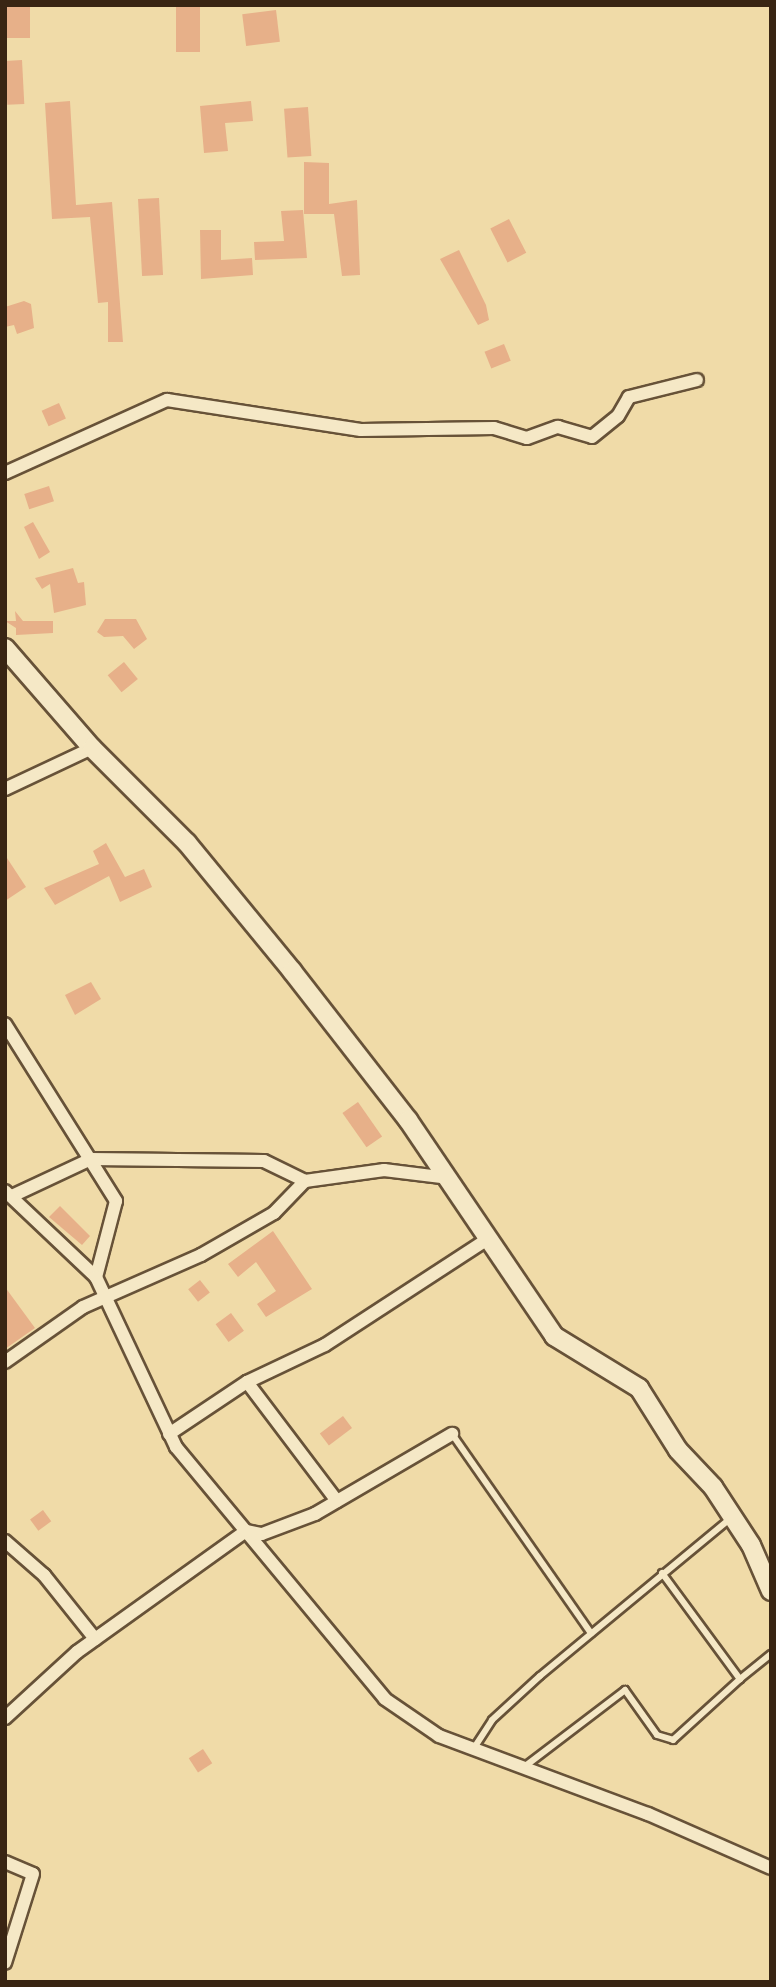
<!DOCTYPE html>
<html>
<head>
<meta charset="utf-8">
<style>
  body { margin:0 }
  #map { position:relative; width:776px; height:1987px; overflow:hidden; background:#f0dba8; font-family:"Sorts Mill Goudy",serif }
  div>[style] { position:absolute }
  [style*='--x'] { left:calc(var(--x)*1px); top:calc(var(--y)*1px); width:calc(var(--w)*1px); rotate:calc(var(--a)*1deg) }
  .building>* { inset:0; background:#e7b089; transform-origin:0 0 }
  .roads { filter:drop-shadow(2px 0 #675238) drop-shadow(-2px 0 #675238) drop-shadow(0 2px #675238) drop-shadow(0 -2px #675238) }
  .lane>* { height:6px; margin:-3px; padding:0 3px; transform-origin:3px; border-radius:3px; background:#f5e8c6 }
  .street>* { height:12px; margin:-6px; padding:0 6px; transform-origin:6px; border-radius:6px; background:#f5e8c6 }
  .secondary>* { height:18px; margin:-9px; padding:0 9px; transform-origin:9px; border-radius:9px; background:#f5e8c6 }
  span { translate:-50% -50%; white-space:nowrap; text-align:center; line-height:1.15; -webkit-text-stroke:5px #f5e8c6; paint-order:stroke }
  .frame { position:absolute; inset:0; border:7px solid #392513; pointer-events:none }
</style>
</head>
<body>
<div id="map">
  <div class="building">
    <i style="left:5px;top:5px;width:25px;height:33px"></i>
    <i style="left:176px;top:5px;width:24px;height:47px"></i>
    <i style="left:276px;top:10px;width:32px;height:34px;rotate:83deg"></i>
    <i style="left:22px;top:60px;width:44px;height:17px;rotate:87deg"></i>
    <i style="clip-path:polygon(70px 101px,76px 205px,112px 202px,123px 342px,108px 342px,108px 302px,98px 303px,90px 217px,52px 219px,45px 103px)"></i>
    <i style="clip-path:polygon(251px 101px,253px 121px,225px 123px,228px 151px,204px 153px,200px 106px)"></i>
    <i style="left:308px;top:107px;width:49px;height:24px;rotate:86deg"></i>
    <i style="clip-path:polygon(304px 162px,329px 163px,329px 204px,357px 200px,360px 275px,342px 276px,334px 214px,304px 214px)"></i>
    <i style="left:159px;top:198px;width:77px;height:21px;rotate:87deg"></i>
    <i style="clip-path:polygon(303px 210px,307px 258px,255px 260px,254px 242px,284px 241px,281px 211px)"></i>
    <i style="left:509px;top:219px;width:38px;height:21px;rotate:63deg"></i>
    <i style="clip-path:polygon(200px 230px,221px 230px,221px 260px,252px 258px,253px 275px,201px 279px)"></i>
    <i style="clip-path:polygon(459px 250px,486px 305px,489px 320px,478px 325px,440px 259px)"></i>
    <i style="clip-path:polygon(24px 301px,31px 304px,34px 328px,17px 334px,14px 325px,5px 327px,5px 307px)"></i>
    <i style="left:504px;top:344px;width:18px;height:21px;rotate:68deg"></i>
    <i style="left:59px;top:403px;width:17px;height:19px;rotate:66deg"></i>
    <i style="left:49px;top:486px;width:16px;height:26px;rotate:72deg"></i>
    <i style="clip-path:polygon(33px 522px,50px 552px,39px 559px,24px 527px)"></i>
    <i style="clip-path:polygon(73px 568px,78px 583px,84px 582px,86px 605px,54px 613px,50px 584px,42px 589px,35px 578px)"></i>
    <i style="clip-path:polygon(15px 611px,23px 621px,53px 621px,53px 633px,16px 635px,16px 628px,5px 621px,16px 621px)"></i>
    <i style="clip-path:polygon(105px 619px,136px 619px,147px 639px,134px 649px,123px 636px,104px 637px,97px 632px)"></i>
    <i style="left:124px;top:662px;width:22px;height:21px;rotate:51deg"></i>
    <i style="clip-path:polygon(106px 843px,125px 877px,144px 869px,152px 887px,120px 902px,109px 876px,55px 905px,44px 888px,99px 864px,93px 851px)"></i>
    <i style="clip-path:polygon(5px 855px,26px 887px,5px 901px)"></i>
    <i style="clip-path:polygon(91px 982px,101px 999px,75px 1015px,65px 995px)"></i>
    <i style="left:358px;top:1102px;width:42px;height:19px;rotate:55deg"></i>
    <i style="clip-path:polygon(60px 1206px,90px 1236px,82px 1245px,49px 1217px)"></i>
    <i style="clip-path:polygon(273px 1231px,312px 1289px,266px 1317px,257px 1304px,276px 1291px,256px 1262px,238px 1277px,228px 1264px)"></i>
    <i style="left:200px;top:1280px;width:16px;height:15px;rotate:52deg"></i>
    <i style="clip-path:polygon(5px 1287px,35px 1328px,5px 1349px)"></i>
    <i style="left:231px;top:1313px;width:22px;height:19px;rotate:54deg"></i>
    <i style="left:343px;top:1416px;width:15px;height:29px;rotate:53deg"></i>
    <i style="left:43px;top:1510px;width:14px;height:16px;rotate:54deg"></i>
    <i style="left:203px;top:1749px;width:17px;height:17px;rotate:57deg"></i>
  </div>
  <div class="roads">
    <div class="lane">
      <i style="--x:452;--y:1434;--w:243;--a:55.1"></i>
      <i style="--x:662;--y:1573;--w:132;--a:53.7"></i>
      <i style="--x:740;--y:1679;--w:40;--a:-39"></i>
      <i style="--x:474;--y:1748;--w:33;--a:-57"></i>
      <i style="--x:492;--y:1720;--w:65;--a:-42.5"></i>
      <i style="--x:540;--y:1676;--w:248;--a:-39.6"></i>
      <i style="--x:524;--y:1767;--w:127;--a:-37.3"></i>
      <i style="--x:625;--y:1690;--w:55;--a:54.6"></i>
      <i style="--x:657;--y:1735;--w:17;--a:17"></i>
      <i style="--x:673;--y:1740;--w:91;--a:-42.3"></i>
    </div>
    <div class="street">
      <i style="--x:5;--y:473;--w:178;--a:-24.3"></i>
      <i style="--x:167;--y:400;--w:196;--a:8.8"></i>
      <i style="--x:361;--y:430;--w:133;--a:-0.9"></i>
      <i style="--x:494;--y:428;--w:34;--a:17"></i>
      <i style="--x:527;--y:438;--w:33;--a:-20"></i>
      <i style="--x:558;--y:427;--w:35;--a:16"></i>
      <i style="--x:592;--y:437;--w:33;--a:-39"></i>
      <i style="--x:618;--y:416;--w:22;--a:-60"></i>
      <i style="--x:629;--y:397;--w:70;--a:-14"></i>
      <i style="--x:5;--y:789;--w:96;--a:-25.2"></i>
      <i style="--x:5;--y:1024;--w:209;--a:57.9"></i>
      <i style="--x:116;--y:1201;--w:79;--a:104.7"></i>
      <i style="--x:5;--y:1191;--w:125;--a:43.4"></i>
      <i style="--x:96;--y:1277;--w:188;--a:64.8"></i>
      <i style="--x:176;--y:1447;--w:327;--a:50.3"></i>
      <i style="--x:385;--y:1699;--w:65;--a:34.4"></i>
      <i style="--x:439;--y:1736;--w:223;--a:20.5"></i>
      <i style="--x:648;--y:1814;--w:134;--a:23.7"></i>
      <i style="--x:12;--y:1196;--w:87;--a:-25.1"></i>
      <i style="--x:91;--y:1159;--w:173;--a:0.7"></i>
      <i style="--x:264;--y:1161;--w:46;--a:26"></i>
      <i style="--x:305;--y:1181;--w:80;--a:-7.9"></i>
      <i style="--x:384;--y:1170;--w:64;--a:7.1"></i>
      <i style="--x:5;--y:1362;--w:95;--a:-35.2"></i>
      <i style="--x:83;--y:1307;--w:129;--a:-23.8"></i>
      <i style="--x:201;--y:1255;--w:84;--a:-29.9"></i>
      <i style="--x:274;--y:1213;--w:45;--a:-45.9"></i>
      <i style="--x:247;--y:1382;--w:149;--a:52.9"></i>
      <i style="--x:169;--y:1434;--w:94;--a:-33.7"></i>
      <i style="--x:247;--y:1382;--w:86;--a:-25.4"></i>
      <i style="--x:325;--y:1345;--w:196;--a:-33.1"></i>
      <i style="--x:5;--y:1541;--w:52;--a:41.1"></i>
      <i style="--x:44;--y:1575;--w:82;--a:51.4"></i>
      <i style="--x:5;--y:1718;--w:98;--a:-42.5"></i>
      <i style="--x:77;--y:1652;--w:208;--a:-35.6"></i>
      <i style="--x:246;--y:1531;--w:16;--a:11"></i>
      <i style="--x:262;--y:1534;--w:57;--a:-20.7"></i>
      <i style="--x:315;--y:1514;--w:159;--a:-30.3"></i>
      <i style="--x:5;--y:1862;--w:30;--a:23"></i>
      <i style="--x:33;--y:1874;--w:93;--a:107.5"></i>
    </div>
    <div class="secondary">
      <i style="--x:5;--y:648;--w:133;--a:49"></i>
      <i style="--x:92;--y:748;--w:134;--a:45"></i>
      <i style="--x:187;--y:843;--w:166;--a:50.6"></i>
      <i style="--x:292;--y:971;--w:189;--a:52.1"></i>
      <i style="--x:408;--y:1120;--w:261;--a:55.9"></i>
      <i style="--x:554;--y:1336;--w:100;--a:31.5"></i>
      <i style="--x:639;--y:1388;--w:73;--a:57.8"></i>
      <i style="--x:678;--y:1450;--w:51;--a:46.6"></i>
      <i style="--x:713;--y:1487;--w:69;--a:56.8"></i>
      <i style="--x:751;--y:1545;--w:50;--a:66.5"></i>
    </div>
  </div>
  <div class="frame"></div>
</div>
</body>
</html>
